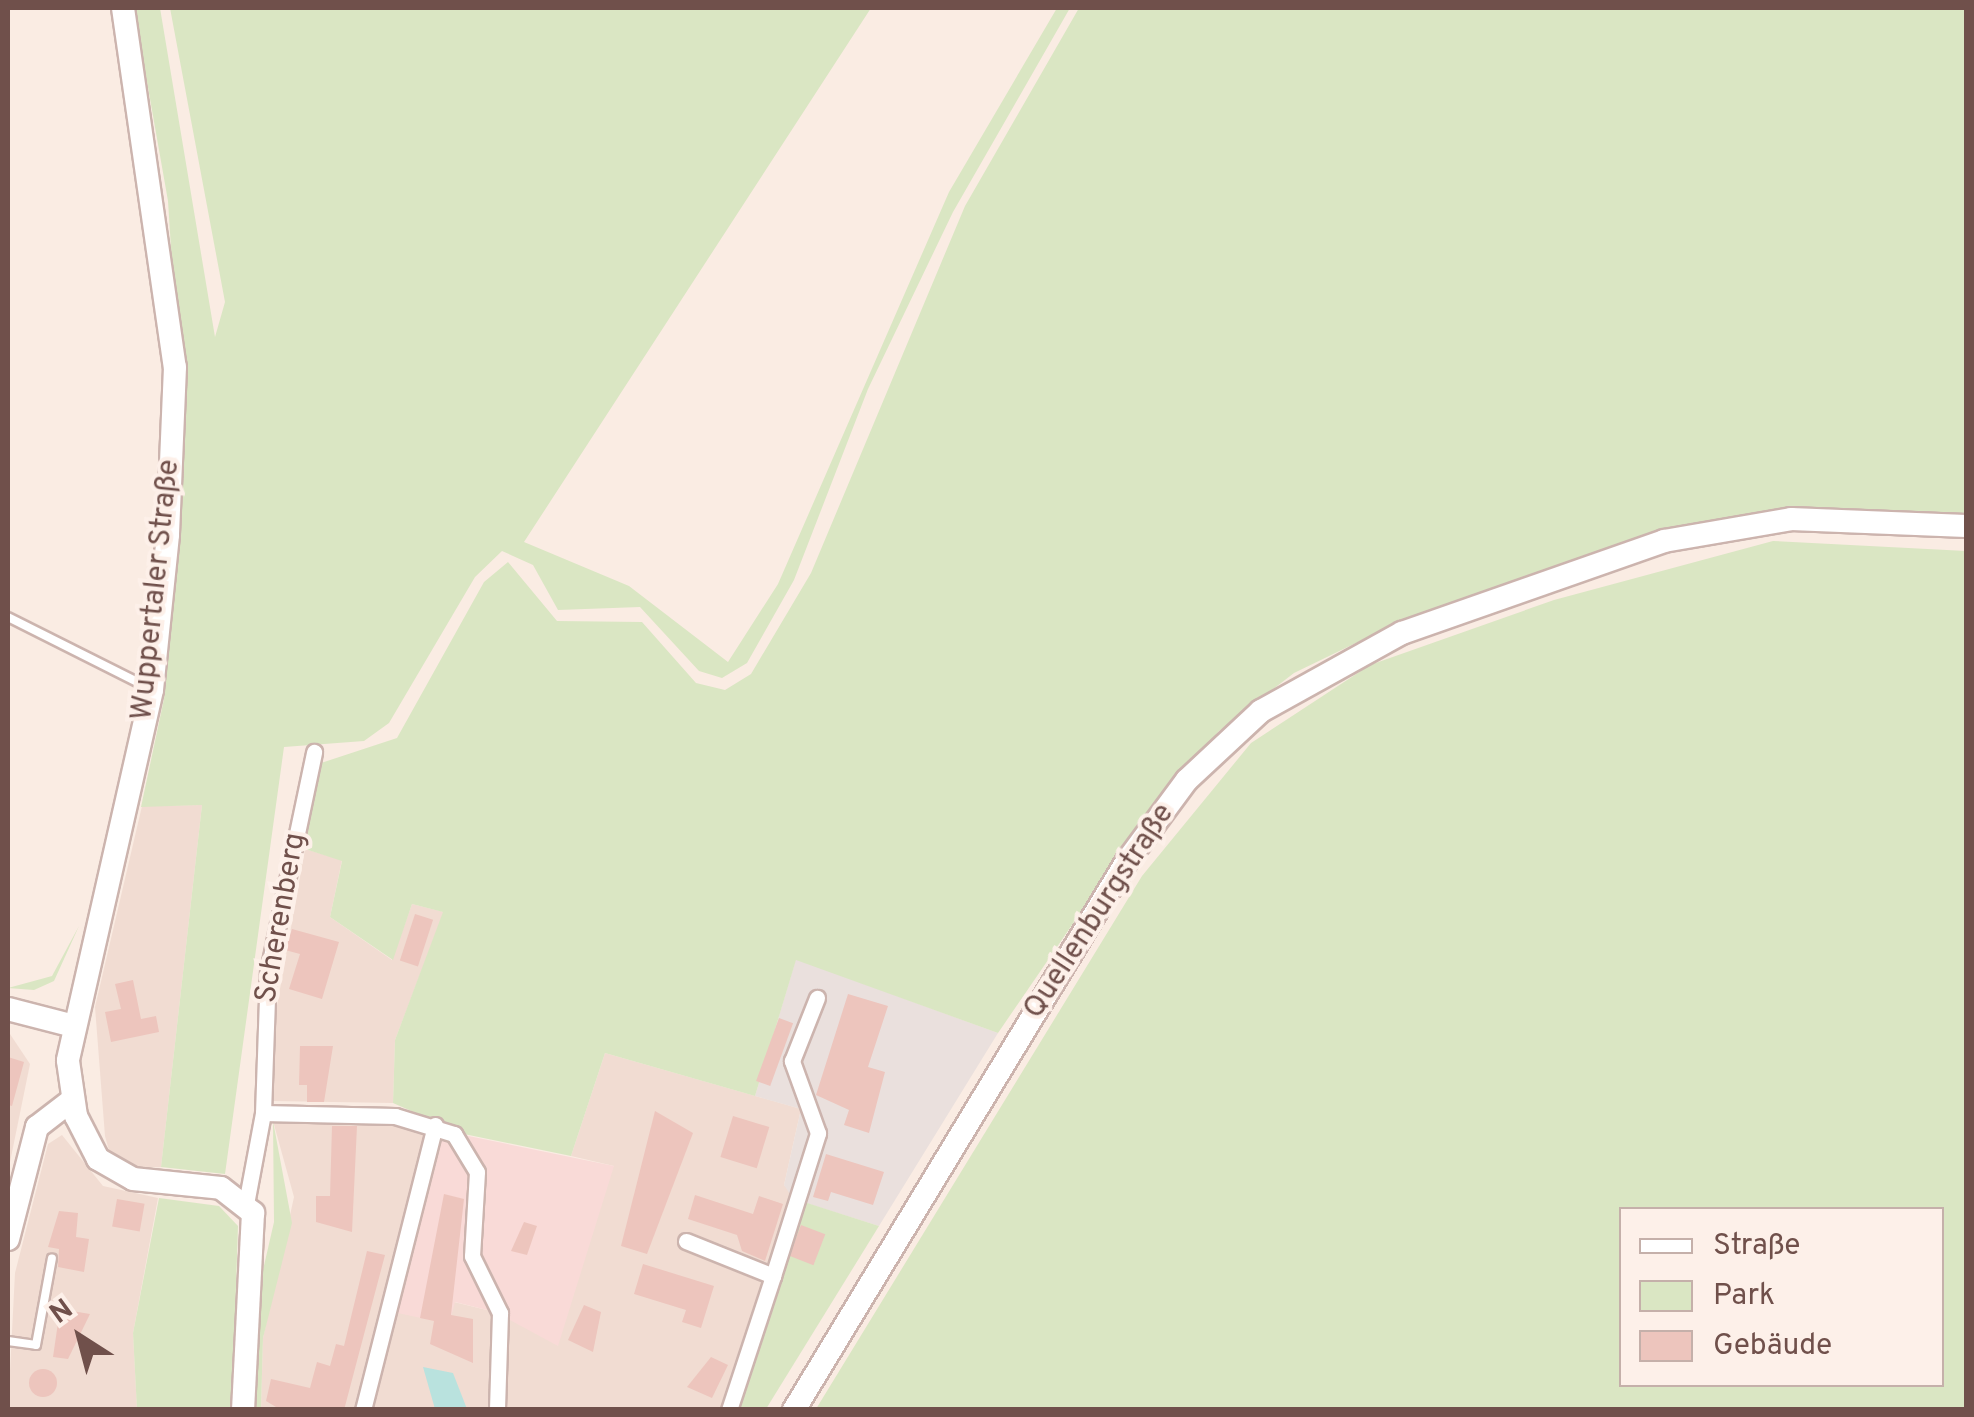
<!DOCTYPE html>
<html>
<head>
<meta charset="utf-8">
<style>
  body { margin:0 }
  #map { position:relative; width:1974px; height:1417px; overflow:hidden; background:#faece3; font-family:Overpass,sans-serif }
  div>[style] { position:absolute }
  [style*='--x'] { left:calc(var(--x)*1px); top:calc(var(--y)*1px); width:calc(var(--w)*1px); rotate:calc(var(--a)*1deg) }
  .residential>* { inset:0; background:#f1dcd2 }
  .commercial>* { inset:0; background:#f9dad7 }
  .industrial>* { inset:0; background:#eae0dd }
  .green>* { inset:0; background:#dae6c3 }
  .water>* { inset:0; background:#b9e2de }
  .building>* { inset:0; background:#edc5bd; transform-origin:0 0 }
  .round { border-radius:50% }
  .roads { filter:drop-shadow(2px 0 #ccb4ae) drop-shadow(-2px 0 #ccb4ae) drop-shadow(0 2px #ccb4ae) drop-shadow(0 -2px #ccb4ae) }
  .lane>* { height:8px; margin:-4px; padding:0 4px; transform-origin:4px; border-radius:4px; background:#fff }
  .street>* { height:15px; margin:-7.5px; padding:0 7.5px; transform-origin:7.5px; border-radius:7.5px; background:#fff }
  .secondary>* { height:22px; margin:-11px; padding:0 11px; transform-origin:11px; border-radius:11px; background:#fff }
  span { translate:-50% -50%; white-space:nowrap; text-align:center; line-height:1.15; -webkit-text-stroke:8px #fdf0e9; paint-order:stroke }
  .street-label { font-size:30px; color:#70504b }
  .frame { position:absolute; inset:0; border:10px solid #70504b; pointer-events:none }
  .legend { position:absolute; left:1619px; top:1207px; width:325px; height:180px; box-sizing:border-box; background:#fdf0e9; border:2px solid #c5b0aa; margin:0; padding:12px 18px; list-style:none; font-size:30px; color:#70504b }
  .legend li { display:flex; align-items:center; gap:20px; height:50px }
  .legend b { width:50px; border:2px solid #c5b0aa }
  .north { position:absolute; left:30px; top:1287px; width:100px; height:100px; -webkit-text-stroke:8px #fdf0e9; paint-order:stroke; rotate:324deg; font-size:28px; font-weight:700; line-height:40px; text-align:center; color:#70504b }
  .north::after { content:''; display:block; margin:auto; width:35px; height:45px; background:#70504b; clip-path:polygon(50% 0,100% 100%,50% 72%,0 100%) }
</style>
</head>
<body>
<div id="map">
  <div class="residential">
    <i style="clip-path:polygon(202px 805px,161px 1167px,132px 1168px,110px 1154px,105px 1136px,95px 1007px,142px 806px)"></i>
    <i style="clip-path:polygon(305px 849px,342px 860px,330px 917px,392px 960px,412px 904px,444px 912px,395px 1040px,393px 1103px,273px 1101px,273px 1028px)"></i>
    <i style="clip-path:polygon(8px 1031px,30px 1064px,8px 1172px)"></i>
    <i style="clip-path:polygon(605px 1053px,801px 1109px,784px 1185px,804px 1202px,735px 1409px,261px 1410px,263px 1338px,294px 1197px,273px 1121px,422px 1127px,449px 1323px,454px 1302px,495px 1312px,614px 1166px,571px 1156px)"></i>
    <i style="clip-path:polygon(62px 1135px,103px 1186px,158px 1198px,133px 1333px,137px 1409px,8px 1410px,15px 1273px,48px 1144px)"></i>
  </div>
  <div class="commercial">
    <i style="clip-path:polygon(439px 1130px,614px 1166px,558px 1346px,495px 1312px,455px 1302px,449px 1324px,393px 1312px)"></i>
  </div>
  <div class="industrial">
    <i style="clip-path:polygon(796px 959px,998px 1033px,879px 1226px,793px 1199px,784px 1185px,801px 1109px,755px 1096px)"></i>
  </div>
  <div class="green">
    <i style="clip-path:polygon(134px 8px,160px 8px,215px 337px,225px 302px,170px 8px,871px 8px,524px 542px,629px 586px,728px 662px,778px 584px,949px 192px,1057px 8px,1070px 8px,953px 212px,868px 389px,794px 580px,747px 663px,722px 678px,699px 671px,640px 607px,558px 610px,533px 565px,502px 551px,475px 577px,389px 723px,364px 741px,284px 747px,225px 1174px,161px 1167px,202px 805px,141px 807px,164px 699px,184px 452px,168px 201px)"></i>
    <i style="clip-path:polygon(1079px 8px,1966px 8px,1966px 517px,1791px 510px,1664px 531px,1395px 624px,1294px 673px,1219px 731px,1148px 814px,998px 1033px,796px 960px,755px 1096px,605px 1053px,571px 1156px,464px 1134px,393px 1103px,395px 1040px,443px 912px,412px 904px,393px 960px,330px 917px,342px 861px,305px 849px,318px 764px,397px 738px,484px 582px,508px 562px,557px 621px,642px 622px,696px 683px,725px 690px,751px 674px,811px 573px,965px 206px)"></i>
    <i style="clip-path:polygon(evenodd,1773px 541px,1966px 551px,1966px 1409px,816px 1409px,1142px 876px,1251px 743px,1370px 665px,1554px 600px,1773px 541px,1622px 1210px,1942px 1210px,1942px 1384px,1622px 1384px,1622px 1210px)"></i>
    <i style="clip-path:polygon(79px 926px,54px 981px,34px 990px,8px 988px,52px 976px)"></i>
    <i style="clip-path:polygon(273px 1121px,292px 1223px,263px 1338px,261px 1409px,252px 1410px,255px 1305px,274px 1222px)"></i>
    <i style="clip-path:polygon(159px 1198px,219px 1206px,238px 1226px,232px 1409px,137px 1410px,133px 1333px)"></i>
    <i style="clip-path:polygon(804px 1202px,879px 1226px,766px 1409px,735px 1410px)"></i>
  </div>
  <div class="water">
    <i style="clip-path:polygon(423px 1367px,453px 1373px,467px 1409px,435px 1409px)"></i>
  </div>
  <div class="building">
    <i style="left:415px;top:914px;width:19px;height:49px;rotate:18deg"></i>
    <i style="clip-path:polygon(292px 929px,339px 942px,322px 999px,289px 989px,300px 954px,285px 950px)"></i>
    <i style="clip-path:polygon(133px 980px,141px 1019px,156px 1016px,159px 1032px,111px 1042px,105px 1012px,121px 1009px,115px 984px)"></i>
    <i style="clip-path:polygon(848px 994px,888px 1006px,868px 1067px,885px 1072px,869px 1133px,844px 1125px,849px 1110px,816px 1095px)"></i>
    <i style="left:779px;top:1018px;width:15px;height:67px;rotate:20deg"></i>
    <i style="clip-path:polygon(300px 1046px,333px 1046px,324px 1102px,307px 1102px,307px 1085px,299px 1085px)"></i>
    <i style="clip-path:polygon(8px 1057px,24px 1062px,12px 1106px,8px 1105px)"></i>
    <i style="clip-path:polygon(655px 1111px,693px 1133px,647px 1254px,621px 1246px)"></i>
    <i style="left:733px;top:1116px;width:38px;height:43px;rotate:17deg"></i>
    <i style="clip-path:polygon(332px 1126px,357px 1126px,352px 1232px,316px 1222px,316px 1196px,330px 1196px)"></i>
    <i style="clip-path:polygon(826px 1154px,884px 1172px,873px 1205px,831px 1192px,828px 1201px,813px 1197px)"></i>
    <i style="clip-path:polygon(444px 1194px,464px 1199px,451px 1315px,473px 1319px,473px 1363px,430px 1344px,434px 1321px,420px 1318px)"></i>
    <i style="clip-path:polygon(695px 1195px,753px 1214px,759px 1196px,783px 1204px,765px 1261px,742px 1251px,737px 1235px,688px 1219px)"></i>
    <i style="left:117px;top:1199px;width:28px;height:28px;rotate:10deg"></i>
    <i style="clip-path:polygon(59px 1211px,78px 1213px,76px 1237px,89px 1239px,84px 1272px,58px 1267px,59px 1249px,48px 1247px)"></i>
    <i style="clip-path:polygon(524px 1222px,537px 1226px,527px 1255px,511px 1251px)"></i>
    <i style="left:801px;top:1225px;width:26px;height:33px;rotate:21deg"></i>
    <i style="clip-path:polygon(367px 1251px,385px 1255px,344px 1410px,281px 1410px,266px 1401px,271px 1379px,310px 1388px,317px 1362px,330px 1366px,336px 1344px,344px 1346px)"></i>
    <i style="clip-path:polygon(643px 1264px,714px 1286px,701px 1328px,682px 1322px,686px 1310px,634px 1294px)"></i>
    <i style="clip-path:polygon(584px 1305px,601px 1312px,593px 1352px,568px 1340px)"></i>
    <i style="clip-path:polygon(60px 1309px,90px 1314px,68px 1359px,53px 1357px)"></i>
    <i style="clip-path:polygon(711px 1357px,728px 1365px,712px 1398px,687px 1387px)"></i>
    <i class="round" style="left:29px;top:1369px;width:28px;height:28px"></i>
  </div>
  <div class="roads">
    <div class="lane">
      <i style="--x:8;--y:617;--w:160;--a:26.7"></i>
      <i style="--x:8;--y:1341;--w:28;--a:8"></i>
      <i style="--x:36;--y:1345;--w:88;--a:-79.6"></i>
    </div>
    <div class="street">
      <i style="--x:263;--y:1113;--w:132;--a:1.3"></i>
      <i style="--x:395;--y:1116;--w:62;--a:17"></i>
      <i style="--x:454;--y:1134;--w:44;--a:58.8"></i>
      <i style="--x:477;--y:1172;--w:84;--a:93.4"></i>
      <i style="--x:472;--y:1256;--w:64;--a:63.8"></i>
      <i style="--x:500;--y:1313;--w:97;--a:91.8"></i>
      <i style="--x:246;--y:1204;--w:93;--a:-79.4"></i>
      <i style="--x:263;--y:1113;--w:142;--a:-88"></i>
      <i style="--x:268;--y:971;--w:224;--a:-78.1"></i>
      <i style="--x:686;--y:1241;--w:94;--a:21.9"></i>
      <i style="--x:773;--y:1276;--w:150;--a:-72.5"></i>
      <i style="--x:818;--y:1133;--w:77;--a:-109.9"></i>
      <i style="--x:792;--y:1061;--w:68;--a:-68.4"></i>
      <i style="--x:363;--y:1410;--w:294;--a:-75.8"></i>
      <i style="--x:729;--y:1410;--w:141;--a:-71.8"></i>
    </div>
    <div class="secondary">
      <i style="--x:123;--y:8;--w:363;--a:81.8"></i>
      <i style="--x:175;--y:367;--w:168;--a:92.4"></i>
      <i style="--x:168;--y:535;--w:156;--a:95.9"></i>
      <i style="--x:152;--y:690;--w:380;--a:102.8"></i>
      <i style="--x:68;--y:1061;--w:56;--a:81.7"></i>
      <i style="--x:76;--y:1116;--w:48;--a:62.9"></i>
      <i style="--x:98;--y:1159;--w:40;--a:29.7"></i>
      <i style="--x:133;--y:1179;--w:88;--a:5.8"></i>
      <i style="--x:221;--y:1188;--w:41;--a:38"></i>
      <i style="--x:253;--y:1213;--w:197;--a:92.9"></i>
      <i style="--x:8;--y:1009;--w:64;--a:14.5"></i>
      <i style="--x:8;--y:1239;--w:116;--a:-75.5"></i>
      <i style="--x:37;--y:1127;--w:44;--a:-37.6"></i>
      <i style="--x:794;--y:1410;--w:642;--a:-58.76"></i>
      <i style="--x:1127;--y:861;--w:101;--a:-53.5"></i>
      <i style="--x:1187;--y:780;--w:101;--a:-43"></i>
      <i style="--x:1261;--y:711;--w:161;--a:-29"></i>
      <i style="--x:1402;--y:633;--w:278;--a:-19.3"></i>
      <i style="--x:1664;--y:541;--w:129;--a:-9.8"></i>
      <i style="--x:1791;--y:519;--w:175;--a:2.3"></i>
    </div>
  </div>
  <div class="street-label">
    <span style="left:157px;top:590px;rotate:-84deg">Wuppertaler Straße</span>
    <span style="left:1100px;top:912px;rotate:-57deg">Quellenburgstraße</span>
    <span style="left:282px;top:918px;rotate:-80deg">Scherenberg</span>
  </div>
  <div class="frame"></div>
  <ul class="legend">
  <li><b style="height:12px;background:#fff"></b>Straße</li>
  <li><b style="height:28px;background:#dae6c3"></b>Park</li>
  <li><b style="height:28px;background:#edc5bd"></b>Gebäude</li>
  </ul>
  <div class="north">N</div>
</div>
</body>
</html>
